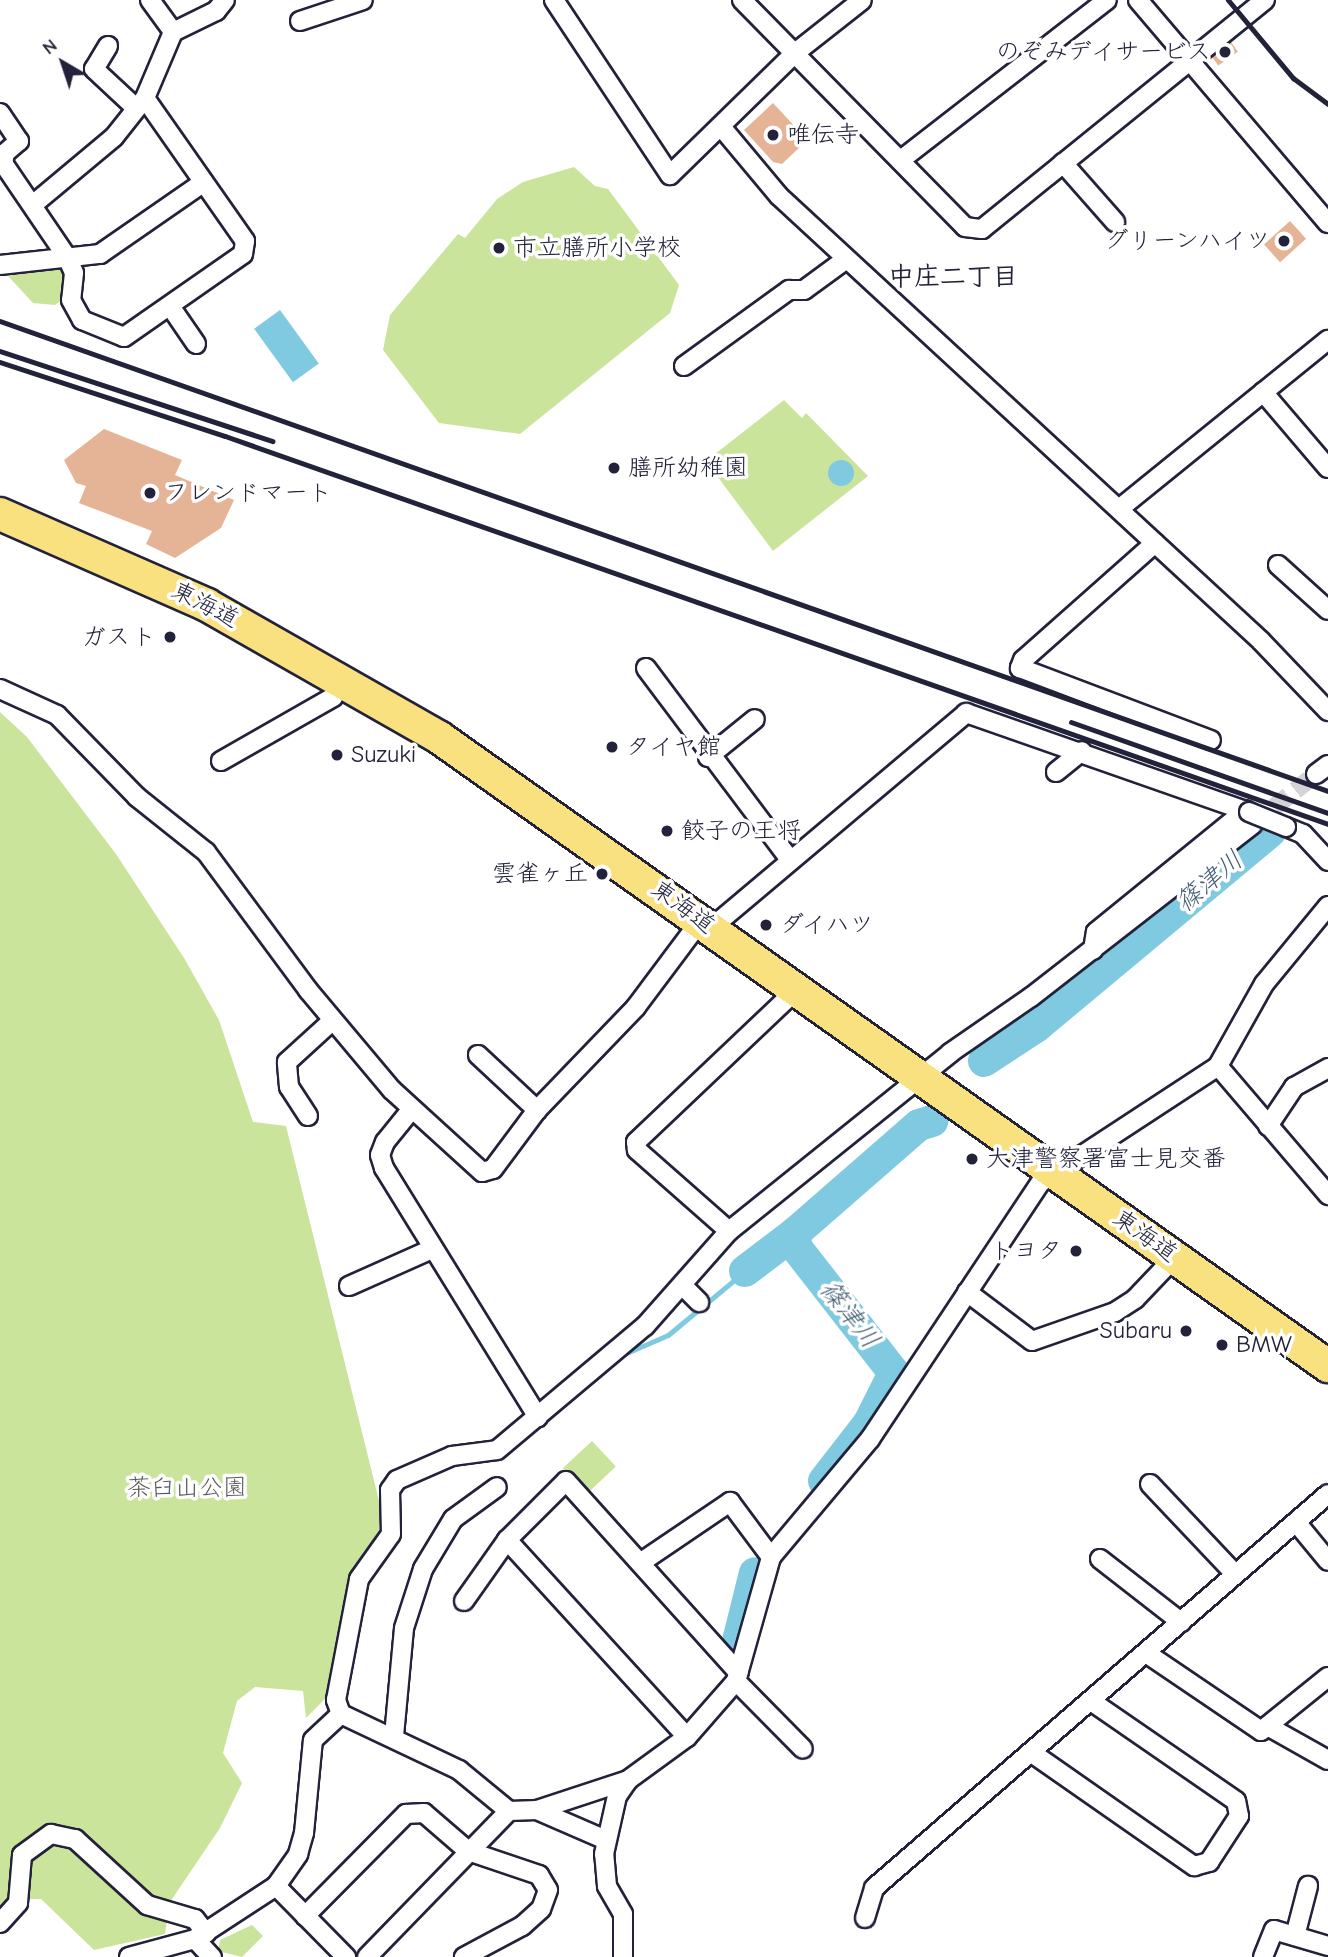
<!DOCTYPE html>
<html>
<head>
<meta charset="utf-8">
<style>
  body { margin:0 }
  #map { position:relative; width:1328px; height:1957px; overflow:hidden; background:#fff; font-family:"Comic Neue","Klee One",sans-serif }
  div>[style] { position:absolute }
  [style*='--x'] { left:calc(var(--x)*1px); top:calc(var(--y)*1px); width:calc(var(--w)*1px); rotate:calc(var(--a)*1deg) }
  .green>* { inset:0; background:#cbe49b; transform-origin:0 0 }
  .water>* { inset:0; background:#80cae1; transform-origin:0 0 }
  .round { border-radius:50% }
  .stream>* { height:5px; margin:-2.5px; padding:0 2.5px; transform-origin:2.5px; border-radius:2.5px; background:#80cae1 }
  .river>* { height:32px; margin:-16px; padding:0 16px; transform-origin:16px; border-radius:16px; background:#80cae1 }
  .building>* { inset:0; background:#e5b496; transform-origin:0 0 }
  .street-tunnel>* { height:18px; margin-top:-9px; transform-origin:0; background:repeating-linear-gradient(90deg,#d3d3d8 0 18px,transparent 0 27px) }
  .roads { filter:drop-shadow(2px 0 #22223b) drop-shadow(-2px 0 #22223b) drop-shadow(0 2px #22223b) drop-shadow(0 -2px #22223b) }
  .street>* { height:18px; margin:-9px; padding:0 9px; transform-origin:9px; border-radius:9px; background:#fff }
  .highway>* { height:32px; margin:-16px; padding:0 16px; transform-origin:16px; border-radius:16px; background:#fae180 }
  .rail>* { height:5px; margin:-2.5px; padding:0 2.5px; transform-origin:2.5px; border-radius:2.5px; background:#22223b }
  .bridges { filter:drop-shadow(2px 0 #22223b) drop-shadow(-2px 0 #22223b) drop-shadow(0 2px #22223b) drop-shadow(0 -2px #22223b) }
  .street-bridge>* { height:18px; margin:-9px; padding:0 9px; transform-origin:9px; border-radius:9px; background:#fff }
  .dots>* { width:19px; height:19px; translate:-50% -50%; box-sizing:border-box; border:4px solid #fff; border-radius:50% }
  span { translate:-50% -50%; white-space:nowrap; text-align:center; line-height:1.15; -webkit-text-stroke:7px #fff; paint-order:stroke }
  .poi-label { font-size:24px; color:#22223b }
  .right { translate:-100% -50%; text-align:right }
  .left { translate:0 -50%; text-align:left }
  .street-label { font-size:24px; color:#22223b }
  .park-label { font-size:24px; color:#555c58 }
  .neighbourhood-label { font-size:26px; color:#22223b; font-weight:700 }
  .water-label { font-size:26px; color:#435d75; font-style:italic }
  .north { position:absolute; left:28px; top:28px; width:70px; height:70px; -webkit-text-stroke:5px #fff; paint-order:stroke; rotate:321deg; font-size:19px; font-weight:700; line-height:28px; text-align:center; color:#22223b }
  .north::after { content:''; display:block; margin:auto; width:24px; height:32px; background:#22223b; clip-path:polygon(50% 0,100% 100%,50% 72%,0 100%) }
</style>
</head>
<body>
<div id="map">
  <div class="green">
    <i style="clip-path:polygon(574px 167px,595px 186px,608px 189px,679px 285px,670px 313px,520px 434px,439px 423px,383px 350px,390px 315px,458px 234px,465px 238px,497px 199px,523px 182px)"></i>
    <i style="clip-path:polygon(59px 267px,66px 274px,62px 300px,55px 305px,33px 303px,8px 276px)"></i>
    <i style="clip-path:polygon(784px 400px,802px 418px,806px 413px,868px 476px,773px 551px,706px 461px)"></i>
    <i style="clip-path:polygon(0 712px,27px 737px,116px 854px,184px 958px,219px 1020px,253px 1122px,286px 1126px,384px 1521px,353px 1578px,328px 1696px,306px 1718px,303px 1691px,255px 1687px,237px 1701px,223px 1753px,242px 1783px,220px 1828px,170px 1902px,165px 1934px,94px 1950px,41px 1899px,9px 1899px,0 1913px)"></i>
    <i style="left:592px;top:1441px;width:35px;height:40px;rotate:47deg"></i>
    <i style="clip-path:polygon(252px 1925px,263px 1936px,242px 1957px,218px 1951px,220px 1940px)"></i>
  </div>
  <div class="water">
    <i style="left:280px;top:310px;width:66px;height:32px;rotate:54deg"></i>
    <i class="round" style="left:828px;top:460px;width:26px;height:26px"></i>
  </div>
  <div class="stream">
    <i style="--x:622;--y:1355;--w:50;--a:-23.5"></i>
    <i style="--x:668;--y:1335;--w:100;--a:-39.7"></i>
  </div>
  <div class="river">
    <i style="--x:984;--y:1061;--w:64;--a:-33.4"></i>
    <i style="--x:1037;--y:1026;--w:303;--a:-39.8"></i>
    <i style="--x:745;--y:1271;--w:63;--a:-37.2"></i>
    <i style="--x:824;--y:1481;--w:73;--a:-52.2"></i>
    <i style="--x:869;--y:1423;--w:56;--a:-63.4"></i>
    <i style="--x:894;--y:1373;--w:160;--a:-127.9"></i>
    <i style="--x:796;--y:1247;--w:14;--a:-94"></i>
    <i style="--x:795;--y:1233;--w:164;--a:-41.1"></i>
    <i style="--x:919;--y:1125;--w:14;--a:-17"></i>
    <i style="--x:737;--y:1645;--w:74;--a:-76"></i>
  </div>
  <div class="building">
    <i style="left:1231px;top:42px;width:12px;height:24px;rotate:55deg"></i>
    <i style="clip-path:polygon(773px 103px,800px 132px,793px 139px,800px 147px,782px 164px,773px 162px,744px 130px)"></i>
    <i style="left:1290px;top:221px;width:24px;height:35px;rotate:48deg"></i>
    <i style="clip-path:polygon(104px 429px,182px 460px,175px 475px,234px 500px,221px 528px,175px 558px,146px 544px,152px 531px,79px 503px,86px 486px,76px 483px,64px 460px)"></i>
  </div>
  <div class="street-tunnel">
    <i style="--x:1253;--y:824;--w:80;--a:-38.4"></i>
  </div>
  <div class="roads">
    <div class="street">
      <i style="--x:150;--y:0;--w:39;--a:54"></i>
      <i style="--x:554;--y:0;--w:210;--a:56.5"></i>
      <i style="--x:670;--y:175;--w:175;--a:-44.3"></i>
      <i style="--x:795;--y:53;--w:85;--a:-38.3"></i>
      <i style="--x:742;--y:0;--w:318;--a:45.5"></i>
      <i style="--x:965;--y:227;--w:17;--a:7"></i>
      <i style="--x:982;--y:229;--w:364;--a:-39"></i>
      <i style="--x:1138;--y:0;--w:293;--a:49.6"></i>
      <i style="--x:300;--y:21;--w:66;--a:-18.4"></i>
      <i style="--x:108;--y:46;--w:27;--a:121"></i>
      <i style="--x:94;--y:69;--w:57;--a:42.9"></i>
      <i style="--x:145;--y:98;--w:72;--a:-67"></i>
      <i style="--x:173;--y:32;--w:48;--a:-26"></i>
      <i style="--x:216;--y:11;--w:14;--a:-51"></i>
      <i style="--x:0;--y:113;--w:34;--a:56"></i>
      <i style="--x:19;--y:141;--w:18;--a:139"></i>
      <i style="--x:5;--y:153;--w:10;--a:101"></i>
      <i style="--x:3;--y:163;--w:114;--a:55.8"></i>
      <i style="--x:67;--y:257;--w:17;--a:66"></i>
      <i style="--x:74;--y:273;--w:27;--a:96"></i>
      <i style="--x:71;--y:300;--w:23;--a:61"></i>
      <i style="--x:82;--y:320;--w:45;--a:22"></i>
      <i style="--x:124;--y:337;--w:145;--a:-34.9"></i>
      <i style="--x:243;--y:254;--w:13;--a:-81"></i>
      <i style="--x:245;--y:241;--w:174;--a:-125"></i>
      <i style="--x:145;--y:98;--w:50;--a:128.5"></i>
      <i style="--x:114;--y:137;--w:104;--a:140.1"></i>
      <i style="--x:723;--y:129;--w:87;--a:50.1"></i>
      <i style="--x:779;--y:196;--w:656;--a:42.71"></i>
      <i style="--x:1261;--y:641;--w:97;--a:46.3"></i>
      <i style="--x:902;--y:159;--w:259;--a:-37.8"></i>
      <i style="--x:1063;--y:163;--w:79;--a:48.6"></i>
      <i style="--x:0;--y:265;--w:101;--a:-6.3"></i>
      <i style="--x:100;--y:254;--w:126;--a:-34.7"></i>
      <i style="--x:170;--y:306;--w:46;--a:55.6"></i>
      <i style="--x:684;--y:366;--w:130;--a:-35.9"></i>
      <i style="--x:789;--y:290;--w:15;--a:0"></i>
      <i style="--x:804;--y:290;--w:51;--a:-36.2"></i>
      <i style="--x:1263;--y:392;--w:100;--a:49.5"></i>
      <i style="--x:1119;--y:509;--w:269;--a:-39"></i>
      <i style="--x:1155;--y:543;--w:176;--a:138.4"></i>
      <i style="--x:1023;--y:660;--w:9;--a:111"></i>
      <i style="--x:1020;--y:668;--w:204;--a:20.7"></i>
      <i style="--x:1278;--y:565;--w:67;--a:42"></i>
      <i style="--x:646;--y:668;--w:240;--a:53.1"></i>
      <i style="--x:0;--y:689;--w:63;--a:24.5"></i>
      <i style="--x:57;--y:715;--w:115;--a:45.7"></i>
      <i style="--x:137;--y:797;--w:88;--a:38.6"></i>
      <i style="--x:206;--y:852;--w:172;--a:53.5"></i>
      <i style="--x:308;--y:990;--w:131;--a:50"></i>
      <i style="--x:392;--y:1090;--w:122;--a:42.3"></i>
      <i style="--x:482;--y:1172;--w:11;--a:-15"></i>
      <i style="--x:493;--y:1169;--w:74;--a:-53.3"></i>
      <i style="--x:537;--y:1110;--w:143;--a:-46.1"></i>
      <i style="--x:636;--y:1007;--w:109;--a:-53.2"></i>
      <i style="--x:708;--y:757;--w:60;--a:-39"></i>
      <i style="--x:221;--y:761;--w:129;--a:-29.7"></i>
      <i style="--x:333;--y:697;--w:21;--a:-59"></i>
      <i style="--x:1056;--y:772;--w:33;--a:-39"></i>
      <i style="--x:1316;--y:774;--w:15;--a:-37"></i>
      <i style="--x:1286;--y:827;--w:18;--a:22"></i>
      <i style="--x:1303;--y:834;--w:37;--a:47"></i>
      <i style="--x:711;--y:928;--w:334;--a:-40.1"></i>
      <i style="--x:966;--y:713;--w:300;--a:19.3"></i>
      <i style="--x:1093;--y:950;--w:18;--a:-81"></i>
      <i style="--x:1096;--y:932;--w:193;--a:-39.1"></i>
      <i style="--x:478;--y:1055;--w:81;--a:43"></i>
      <i style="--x:1218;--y:1066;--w:170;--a:49.5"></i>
      <i style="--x:411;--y:1110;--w:41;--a:129.1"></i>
      <i style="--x:385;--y:1142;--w:14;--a:111"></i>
      <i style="--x:380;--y:1155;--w:14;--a:73"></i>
      <i style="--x:384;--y:1168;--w:293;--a:58.3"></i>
      <i style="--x:308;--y:1116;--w:35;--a:-123"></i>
      <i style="--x:289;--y:1087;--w:25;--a:-95"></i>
      <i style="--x:287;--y:1062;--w:61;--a:-42.3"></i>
      <i style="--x:1268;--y:1126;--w:47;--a:-56.3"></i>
      <i style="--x:1294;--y:1087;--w:39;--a:-29"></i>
      <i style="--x:729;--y:1231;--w:123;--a:-138.6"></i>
      <i style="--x:637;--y:1150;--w:8;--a:-97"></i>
      <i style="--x:636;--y:1142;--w:222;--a:-43.5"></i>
      <i style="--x:349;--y:1286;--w:89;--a:-24"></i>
      <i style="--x:683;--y:1286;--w:23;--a:45"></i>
      <i style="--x:967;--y:1292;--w:81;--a:37"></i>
      <i style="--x:1032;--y:1341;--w:88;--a:-19.3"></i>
      <i style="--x:1115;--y:1312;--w:24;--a:-33"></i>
      <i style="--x:1135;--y:1299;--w:58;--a:-46.4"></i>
      <i style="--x:1150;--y:1484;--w:124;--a:46.6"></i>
      <i style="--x:1296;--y:1522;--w:50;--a:50.6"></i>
      <i style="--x:1100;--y:1559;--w:103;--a:37.9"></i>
      <i style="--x:640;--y:1563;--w:109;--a:-34.1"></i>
      <i style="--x:730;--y:1502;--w:69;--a:53.3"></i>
      <i style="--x:464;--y:1601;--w:75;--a:-54.8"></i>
      <i style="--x:1146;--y:1653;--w:139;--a:34.1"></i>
      <i style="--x:1261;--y:1731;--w:86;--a:-38.9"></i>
      <i style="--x:736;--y:1681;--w:95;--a:45.4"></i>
      <i style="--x:341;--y:1714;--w:15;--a:-110"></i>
      <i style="--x:336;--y:1700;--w:123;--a:-79.2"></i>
      <i style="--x:359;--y:1579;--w:55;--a:-54.6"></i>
      <i style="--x:391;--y:1534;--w:44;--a:-91.3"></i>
      <i style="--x:390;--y:1490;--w:12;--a:-55"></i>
      <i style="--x:397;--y:1480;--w:60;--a:-23.6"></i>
      <i style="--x:452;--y:1456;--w:45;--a:-7.6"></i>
      <i style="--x:497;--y:1450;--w:193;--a:-40"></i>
      <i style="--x:645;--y:1326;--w:127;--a:-48.5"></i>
      <i style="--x:729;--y:1231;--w:284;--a:-38.8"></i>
      <i style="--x:950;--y:1053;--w:98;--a:-34.7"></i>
      <i style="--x:1031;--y:997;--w:281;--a:-37.9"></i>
      <i style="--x:1271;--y:1728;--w:65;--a:29.3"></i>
      <i style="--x:394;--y:1736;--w:108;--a:-84.7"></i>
      <i style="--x:404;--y:1628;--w:62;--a:-72.1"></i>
      <i style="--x:423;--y:1569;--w:58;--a:-59"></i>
      <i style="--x:453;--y:1519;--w:54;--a:-36"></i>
      <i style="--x:687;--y:1737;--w:267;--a:-132.4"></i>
      <i style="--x:507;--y:1540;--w:83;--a:-45"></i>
      <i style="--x:566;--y:1481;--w:258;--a:48"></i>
      <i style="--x:1032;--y:1753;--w:198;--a:34.9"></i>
      <i style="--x:1194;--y:1866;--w:16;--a:-15"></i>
      <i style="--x:1209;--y:1862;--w:55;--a:-56.9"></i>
      <i style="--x:1239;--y:1816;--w:15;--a:-101"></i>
      <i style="--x:1236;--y:1801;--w:176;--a:-145.4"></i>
      <i style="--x:537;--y:1810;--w:75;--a:23.5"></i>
      <i style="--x:276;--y:1886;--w:100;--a:45.4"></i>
      <i style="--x:305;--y:1916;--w:144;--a:-45.3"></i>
      <i style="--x:406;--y:1814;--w:18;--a:-3"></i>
      <i style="--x:424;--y:1813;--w:58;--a:40.8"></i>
      <i style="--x:468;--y:1851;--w:75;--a:18.7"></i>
      <i style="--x:539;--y:1875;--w:17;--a:59"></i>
      <i style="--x:548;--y:1890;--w:20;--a:110"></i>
      <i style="--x:541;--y:1909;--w:25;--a:138"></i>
      <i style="--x:522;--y:1926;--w:66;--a:151.9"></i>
      <i style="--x:865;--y:1918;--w:31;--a:-73"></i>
      <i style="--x:874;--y:1888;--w:601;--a:-40.95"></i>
      <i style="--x:0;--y:1923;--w:27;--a:-48"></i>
      <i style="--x:18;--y:1903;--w:48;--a:-85.2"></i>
      <i style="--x:22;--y:1855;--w:36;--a:-36"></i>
      <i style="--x:51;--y:1834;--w:25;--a:12"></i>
      <i style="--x:75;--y:1839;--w:98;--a:42.5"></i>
      <i style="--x:147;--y:1905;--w:50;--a:16.3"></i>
      <i style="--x:195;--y:1919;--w:18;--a:52"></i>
      <i style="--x:1295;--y:1936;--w:52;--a:-75.4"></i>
      <i style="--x:195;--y:1939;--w:25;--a:47"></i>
      <i style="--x:129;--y:1957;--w:68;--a:-15.3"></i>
      <i style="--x:195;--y:1939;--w:97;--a:-33.2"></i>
      <i style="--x:276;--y:1886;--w:39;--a:-55"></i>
      <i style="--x:298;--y:1854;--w:22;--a:-74"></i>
      <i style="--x:304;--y:1833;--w:93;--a:-84.5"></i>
      <i style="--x:313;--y:1740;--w:38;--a:-43"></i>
      <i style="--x:341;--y:1714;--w:131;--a:25.4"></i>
      <i style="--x:459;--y:1770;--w:65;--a:39.4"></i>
      <i style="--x:509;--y:1811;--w:28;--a:-2"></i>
      <i style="--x:537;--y:1810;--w:96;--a:-18.2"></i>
      <i style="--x:628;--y:1780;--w:73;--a:-36.1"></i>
      <i style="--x:687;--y:1737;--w:74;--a:-48.8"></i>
      <i style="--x:736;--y:1681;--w:129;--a:-74.2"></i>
      <i style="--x:771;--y:1557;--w:154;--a:-50"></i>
      <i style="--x:870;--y:1439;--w:309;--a:-56.4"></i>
      <i style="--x:1041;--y:1182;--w:212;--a:-33.2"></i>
      <i style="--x:1218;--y:1066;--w:94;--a:-60.7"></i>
      <i style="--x:1264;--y:984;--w:101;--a:-50.6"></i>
      <i style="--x:367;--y:1957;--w:204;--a:-45.8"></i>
      <i style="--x:623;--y:1957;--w:43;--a:-90"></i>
      <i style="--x:623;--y:1914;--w:32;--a:-120"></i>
      <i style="--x:607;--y:1886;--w:32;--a:-95"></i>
      <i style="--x:604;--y:1854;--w:59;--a:-77.4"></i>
      <i style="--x:617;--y:1796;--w:19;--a:-55"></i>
      <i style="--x:1263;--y:1957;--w:29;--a:-68"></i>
      <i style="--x:1274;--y:1930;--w:56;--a:16.5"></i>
    </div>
    <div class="highway">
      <i style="--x:0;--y:514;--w:226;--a:23.7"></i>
      <i style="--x:207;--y:605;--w:268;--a:29.7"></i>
      <i style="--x:440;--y:738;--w:1088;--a:35.27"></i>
    </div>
  </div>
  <div class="rail">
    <i style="--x:1228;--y:0;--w:102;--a:50.2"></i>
    <i style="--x:1293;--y:78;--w:44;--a:36.6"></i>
    <i style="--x:0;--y:321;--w:1409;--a:19.49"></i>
    <i style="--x:0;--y:351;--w:287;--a:18.3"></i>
    <i style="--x:0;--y:362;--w:237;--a:18.2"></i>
    <i style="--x:225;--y:436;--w:1169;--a:19.38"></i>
    <i style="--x:1071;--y:722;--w:273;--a:19.5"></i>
  </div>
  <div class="bridges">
    <div class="street-bridge">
      <i style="--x:1249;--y:812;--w:40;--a:22"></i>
    </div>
  </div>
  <div class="dots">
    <i style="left:1225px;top:52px;background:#22223b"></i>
    <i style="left:773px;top:135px;background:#22223b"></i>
    <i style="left:1284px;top:241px;background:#22223b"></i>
    <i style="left:499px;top:248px;background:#22223b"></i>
    <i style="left:614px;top:468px;background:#22223b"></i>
    <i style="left:150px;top:493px;background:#22223b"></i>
    <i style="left:170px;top:637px;background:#22223b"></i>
    <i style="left:612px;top:747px;background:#22223b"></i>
    <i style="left:337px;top:755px;background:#22223b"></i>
    <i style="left:667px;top:831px;background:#22223b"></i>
    <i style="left:602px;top:874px;background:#22223b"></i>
    <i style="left:766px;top:925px;background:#22223b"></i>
    <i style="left:972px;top:1159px;background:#22223b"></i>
    <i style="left:1076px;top:1251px;background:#22223b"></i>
    <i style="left:1186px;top:1331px;background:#22223b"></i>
    <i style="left:1222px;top:1345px;background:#22223b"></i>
  </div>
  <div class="poi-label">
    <span class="right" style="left:1211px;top:52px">のぞみデイサービス</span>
    <span class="left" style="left:787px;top:135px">唯伝寺</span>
    <span class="right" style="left:1270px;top:241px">グリーンハイツ</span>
    <span class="left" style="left:513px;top:248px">市立膳所小学校</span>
    <span class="left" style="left:628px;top:468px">膳所幼稚園</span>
    <span class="left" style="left:164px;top:493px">フレンドマート</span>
    <span class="right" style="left:156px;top:637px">ガスト</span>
    <span class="left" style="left:626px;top:747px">タイヤ館</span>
    <span class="left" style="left:351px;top:755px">Suzuki</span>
    <span class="left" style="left:681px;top:831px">餃子の王将</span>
    <span class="right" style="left:588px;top:874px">雲雀ヶ丘</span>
    <span class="left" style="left:780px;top:925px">ダイハツ</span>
    <span class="left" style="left:986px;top:1159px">大津警察署富士見交番</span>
    <span class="right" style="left:1062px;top:1251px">トヨタ</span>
    <span class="right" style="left:1172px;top:1331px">Subaru</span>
    <span class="left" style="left:1236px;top:1345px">BMW</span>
  </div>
  <div class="street-label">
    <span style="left:205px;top:605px;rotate:27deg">東海道</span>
    <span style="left:683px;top:907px;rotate:36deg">東海道</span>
    <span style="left:1145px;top:1236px;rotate:35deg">東海道</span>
  </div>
  <div class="park-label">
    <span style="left:187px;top:1488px">茶臼山公園</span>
  </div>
  <div class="neighbourhood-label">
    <span style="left:953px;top:278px">中庄二丁目</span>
  </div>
  <div class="water-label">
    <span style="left:1210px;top:882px;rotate:-40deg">篠津川</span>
    <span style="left:849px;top:1315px;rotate:52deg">篠津川</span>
  </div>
  <div class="north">N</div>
</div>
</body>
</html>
